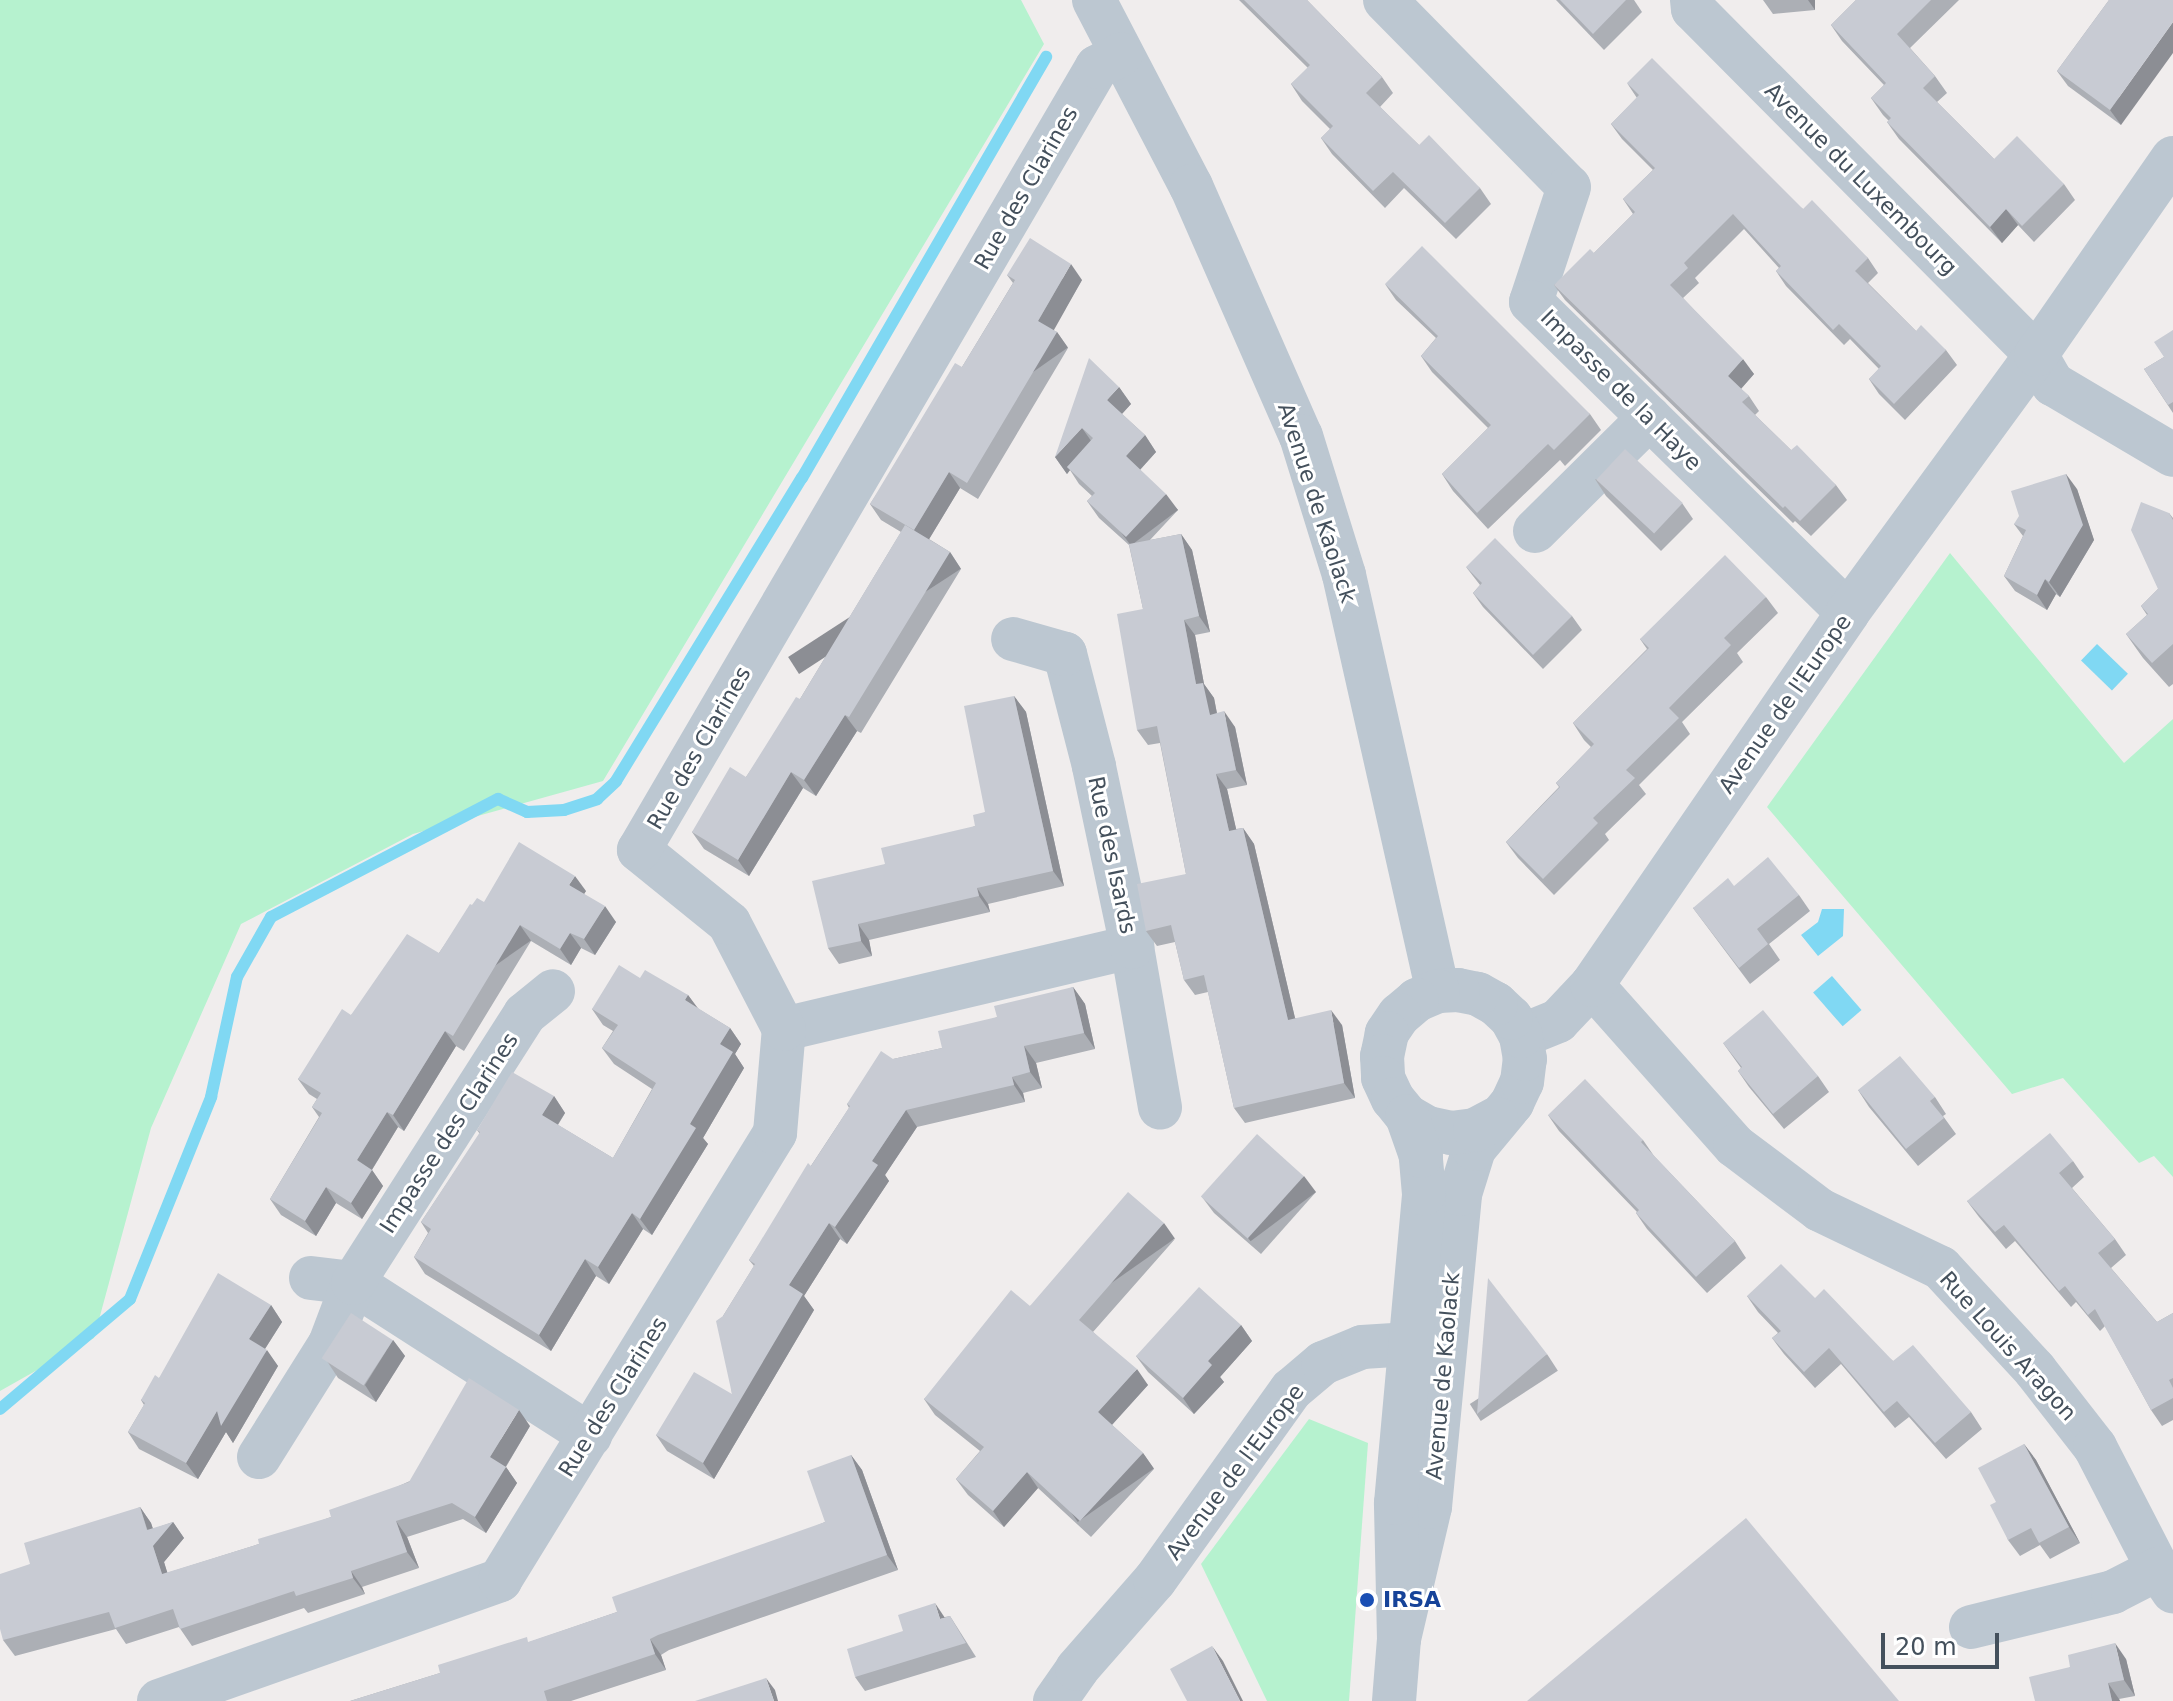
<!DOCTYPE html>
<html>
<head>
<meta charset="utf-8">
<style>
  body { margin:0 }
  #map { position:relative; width:2173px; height:1701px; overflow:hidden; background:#f0eded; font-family:"DejaVu Sans",sans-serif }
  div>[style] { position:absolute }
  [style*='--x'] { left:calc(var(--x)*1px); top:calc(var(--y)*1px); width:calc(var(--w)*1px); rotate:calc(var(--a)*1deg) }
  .green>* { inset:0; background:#b6f2cf }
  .water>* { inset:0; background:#80d8f3; transform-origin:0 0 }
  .stream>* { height:12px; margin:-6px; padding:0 6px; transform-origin:6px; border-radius:6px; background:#80d8f3 }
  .minor>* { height:44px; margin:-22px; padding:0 22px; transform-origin:22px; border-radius:22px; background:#bcc7d1 }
  .wall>* { inset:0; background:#acafb5; transform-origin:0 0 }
  .shaded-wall>* { inset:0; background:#8c8e94; transform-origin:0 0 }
  .building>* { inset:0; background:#c8cbd3; transform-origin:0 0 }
  .dots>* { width:22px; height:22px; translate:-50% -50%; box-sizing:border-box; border:4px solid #fff; border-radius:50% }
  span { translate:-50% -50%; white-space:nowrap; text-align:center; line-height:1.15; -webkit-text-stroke:6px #fff; paint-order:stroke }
  .street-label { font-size:22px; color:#44505c }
  .transit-label { font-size:22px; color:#164399; font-weight:700 }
  .left { translate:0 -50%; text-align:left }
  .scale { position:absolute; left:1881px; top:1633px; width:118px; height:36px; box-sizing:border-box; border:4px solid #44505c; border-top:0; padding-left:10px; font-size:24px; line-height:28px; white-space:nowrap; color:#44505c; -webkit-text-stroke:6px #fff; paint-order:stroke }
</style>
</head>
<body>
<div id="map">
  <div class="green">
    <i style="clip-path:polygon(0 0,1021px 0,1044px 44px,603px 781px,413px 834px,241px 924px,151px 1128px,94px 1338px,0 1391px)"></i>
    <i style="clip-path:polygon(1950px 553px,2124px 763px,2173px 719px,2173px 1177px,2154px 1156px,2139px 1163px,2063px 1078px,2012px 1094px,1767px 807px)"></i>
    <i style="clip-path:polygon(1309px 1419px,1368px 1443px,1349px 1701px,1267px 1701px,1201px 1564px)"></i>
  </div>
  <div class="water">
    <i style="left:2097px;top:644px;width:43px;height:23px;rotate:44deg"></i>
    <i style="clip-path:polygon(1822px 909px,1844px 909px,1843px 936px,1818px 956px,1801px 935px,1818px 922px)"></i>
    <i style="left:1832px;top:976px;width:45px;height:25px;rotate:49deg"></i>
  </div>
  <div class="stream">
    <i style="--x:0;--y:1409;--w:170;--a:-40.2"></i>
    <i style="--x:130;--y:1299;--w:218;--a:-68.1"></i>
    <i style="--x:211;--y:1097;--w:123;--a:-77.8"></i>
    <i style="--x:237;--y:977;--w:69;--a:-60.5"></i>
    <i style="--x:271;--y:917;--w:256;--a:-27.5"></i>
    <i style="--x:498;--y:799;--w:32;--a:24"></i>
    <i style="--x:527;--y:812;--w:37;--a:-3"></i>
    <i style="--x:564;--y:810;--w:35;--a:-18"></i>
    <i style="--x:597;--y:799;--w:26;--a:-43"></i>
    <i style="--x:616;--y:781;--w:356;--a:-58.5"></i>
    <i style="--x:802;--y:478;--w:487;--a:-59.9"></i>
  </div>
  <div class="minor">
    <i style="--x:1094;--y:0;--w:210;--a:62.5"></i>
    <i style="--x:1191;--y:186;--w:273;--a:66.3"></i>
    <i style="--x:1301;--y:436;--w:145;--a:72.8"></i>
    <i style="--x:1344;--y:575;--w:426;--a:77.3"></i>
    <i style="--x:1385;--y:0;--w:262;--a:45.5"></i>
    <i style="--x:1569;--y:187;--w:121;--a:108.3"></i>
    <i style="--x:1531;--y:302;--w:443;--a:44.4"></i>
    <i style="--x:1692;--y:0;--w:9;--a:84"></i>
    <i style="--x:1693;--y:9;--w:487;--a:45.2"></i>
    <i style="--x:2036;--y:355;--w:34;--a:60"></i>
    <i style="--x:2053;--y:384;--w:139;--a:30.6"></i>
    <i style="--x:1535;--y:531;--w:161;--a:-44.7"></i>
    <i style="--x:1132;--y:947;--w:163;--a:80.1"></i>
    <i style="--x:1592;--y:985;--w:215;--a:48.4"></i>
    <i style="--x:1735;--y:1146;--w:106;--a:37"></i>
    <i style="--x:1820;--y:1210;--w:134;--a:25.6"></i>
    <i style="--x:1941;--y:1268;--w:139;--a:47.3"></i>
    <i style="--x:2035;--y:1370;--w:98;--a:52.1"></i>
    <i style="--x:2095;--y:1447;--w:137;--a:62.7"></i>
    <i style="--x:2158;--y:1569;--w:27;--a:56"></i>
    <i style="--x:784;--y:1029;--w:358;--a:-13.3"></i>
    <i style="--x:1132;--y:947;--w:185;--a:-101.9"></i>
    <i style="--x:1094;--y:766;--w:116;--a:-104.5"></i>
    <i style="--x:1065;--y:654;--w:54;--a:-163.9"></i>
    <i style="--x:1521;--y:1036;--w:40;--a:-22"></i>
    <i style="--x:1558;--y:1021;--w:50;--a:-46.6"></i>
    <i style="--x:1592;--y:985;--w:452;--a:-55.5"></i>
    <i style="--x:1848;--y:612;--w:318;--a:-53.8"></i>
    <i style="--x:2036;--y:355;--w:240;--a:-55.2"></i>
    <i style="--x:311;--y:1278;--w:42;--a:6.8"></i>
    <i style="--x:353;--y:1283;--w:282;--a:32.7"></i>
    <i style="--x:259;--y:1457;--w:133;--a:-57.9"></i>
    <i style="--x:330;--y:1344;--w:65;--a:-69.3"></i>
    <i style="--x:353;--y:1283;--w:319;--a:-57.4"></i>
    <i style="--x:525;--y:1014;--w:36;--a:-39"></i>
    <i style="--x:1971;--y:1627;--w:146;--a:-13.8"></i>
    <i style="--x:2113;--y:1592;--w:51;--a:-27.1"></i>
    <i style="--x:1399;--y:1639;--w:136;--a:-76.8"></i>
    <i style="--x:1430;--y:1507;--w:314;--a:-84.5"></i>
    <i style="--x:1460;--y:1194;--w:47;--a:-72.7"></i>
    <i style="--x:1474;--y:1149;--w:60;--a:-50.4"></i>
    <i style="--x:1512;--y:1103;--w:23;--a:-65"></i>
    <i style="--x:1522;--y:1082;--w:23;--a:-83"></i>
    <i style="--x:1525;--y:1059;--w:23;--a:-100"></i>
    <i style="--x:1521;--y:1036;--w:21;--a:-119"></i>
    <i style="--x:1511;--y:1018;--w:21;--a:-137"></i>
    <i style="--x:1496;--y:1004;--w:21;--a:-151"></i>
    <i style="--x:1478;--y:994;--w:20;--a:-169"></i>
    <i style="--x:1458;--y:990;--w:20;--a:177"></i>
    <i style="--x:1438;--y:991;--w:23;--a:157"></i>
    <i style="--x:1417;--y:1000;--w:23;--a:140"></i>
    <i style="--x:1399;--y:1015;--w:22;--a:124"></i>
    <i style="--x:1387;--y:1033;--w:24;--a:102"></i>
    <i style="--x:1382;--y:1056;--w:22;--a:87"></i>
    <i style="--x:1383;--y:1078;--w:23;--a:65"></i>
    <i style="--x:1393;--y:1099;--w:22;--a:51"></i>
    <i style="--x:1407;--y:1116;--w:24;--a:30"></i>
    <i style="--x:1428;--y:1128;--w:24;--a:12"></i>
    <i style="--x:1451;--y:1133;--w:24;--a:-7"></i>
    <i style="--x:1475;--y:1130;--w:24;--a:-28"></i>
    <i style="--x:159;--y:1701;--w:362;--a:-19.5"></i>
    <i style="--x:500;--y:1580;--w:525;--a:-58.4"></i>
    <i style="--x:775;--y:1133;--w:104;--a:-85.1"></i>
    <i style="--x:784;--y:1029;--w:119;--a:-117.4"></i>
    <i style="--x:729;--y:923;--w:116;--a:-141"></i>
    <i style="--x:639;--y:850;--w:907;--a:-59.68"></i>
    <i style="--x:1097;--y:67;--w:27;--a:-28"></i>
    <i style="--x:1055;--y:1701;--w:39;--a:-55"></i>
    <i style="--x:1077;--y:1669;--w:118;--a:-48.8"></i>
    <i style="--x:1155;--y:1580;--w:234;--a:-54.4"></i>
    <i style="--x:1291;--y:1390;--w:42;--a:-40.2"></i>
    <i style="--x:1323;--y:1363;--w:42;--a:-22.3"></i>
    <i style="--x:1362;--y:1347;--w:48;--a:-3.6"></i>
    <i style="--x:1410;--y:1344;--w:72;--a:-59.9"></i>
    <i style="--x:1394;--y:1701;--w:62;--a:-85.4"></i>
    <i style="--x:1399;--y:1639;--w:136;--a:-91.3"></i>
    <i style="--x:1396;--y:1503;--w:310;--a:-84.8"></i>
    <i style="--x:1424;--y:1194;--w:38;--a:-95"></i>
    <i style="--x:1421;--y:1156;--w:42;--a:-109.3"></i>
  </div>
  <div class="wall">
    <i style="clip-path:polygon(1239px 0,1307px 0,1382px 77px,1393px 93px,1380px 107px,1419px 145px,1480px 188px,1491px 204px,1456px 239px,1404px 188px,1385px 208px,1332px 154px,1321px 138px,1330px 129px,1302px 101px,1291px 84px,1308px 68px)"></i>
    <i style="clip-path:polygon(1556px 0,1634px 0,1642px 12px,1604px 50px)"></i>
    <i style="clip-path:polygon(1763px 0,1815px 0,1815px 10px,1773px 14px)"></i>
    <i style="clip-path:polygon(1856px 0,1959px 0,1910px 48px,1935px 76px,1947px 93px,1937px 102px,1994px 159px,2064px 184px,2075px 200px,2034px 242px,2018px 225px,2002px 243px,1899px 139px,1887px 122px,1889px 121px,1883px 115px,1871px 98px,1884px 85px,1842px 41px,1831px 25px)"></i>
    <i style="clip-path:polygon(2109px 0,2121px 125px,2068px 86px,2057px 71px)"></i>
    <i style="clip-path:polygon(1627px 83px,1803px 209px,1868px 258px,1878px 273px,1868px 283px,1916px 331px,1946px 350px,1957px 365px,1905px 420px,1879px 394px,1869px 379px,1879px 369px,1850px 339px,1844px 345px,1786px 286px,1776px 271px,1779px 268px,1744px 229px,1695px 278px,1699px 283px,1683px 298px,1754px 374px,1741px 389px,1749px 396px,1759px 411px,1755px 415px,1791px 450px,1836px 485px,1847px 500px,1811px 536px,1795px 521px,1793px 523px,1565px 300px,1554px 285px,1594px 253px,1633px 214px,1623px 199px,1653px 170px,1622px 139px,1611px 124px,1637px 98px)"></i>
    <i style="clip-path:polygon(1007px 275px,1082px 280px,1053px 330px,1057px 332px,1068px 348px,978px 499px,960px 488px,929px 539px,950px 552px,961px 569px,861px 733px,857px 731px,816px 796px,803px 788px,749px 876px,704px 849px,692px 832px,746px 777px,800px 699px,901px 532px,881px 520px,870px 504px,962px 367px,1013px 283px)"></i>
    <i style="clip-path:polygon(1385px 284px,1590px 414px,1601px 430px,1565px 466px,1560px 460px,1488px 529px,1453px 491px,1442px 474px,1488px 428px,1432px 372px,1421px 356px,1436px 338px,1396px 300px)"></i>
    <i style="clip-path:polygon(2173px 330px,2173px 413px,2144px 369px,2164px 357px)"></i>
    <i style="clip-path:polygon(1119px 387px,1131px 404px,1122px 414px,1145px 435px,1156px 452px,1140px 470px,1178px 510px,1150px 540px,1181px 534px,1192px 550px,1210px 632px,1195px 635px,1204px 684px,1214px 698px,1217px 713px,1235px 727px,1247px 785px,1227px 789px,1236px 829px,1243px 828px,1254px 844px,1295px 1018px,1342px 1025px,1355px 1098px,1245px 1123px,1234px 1108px,1208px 992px,1195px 995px,1184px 980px,1175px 942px,1157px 946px,1146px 931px,1186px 874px,1160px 743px,1148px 745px,1137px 730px,1143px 609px,1129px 545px,1099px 518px,1087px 501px,1092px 496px,1079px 484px,1070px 470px,1067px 474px,1055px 457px)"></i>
    <i style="clip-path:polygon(1595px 479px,1682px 503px,1693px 519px,1661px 551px,1606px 496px)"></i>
    <i style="clip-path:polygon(2077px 489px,2094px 540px,2060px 597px,2056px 594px,2047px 610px,2015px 591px,2004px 576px,2023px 536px,2014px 524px)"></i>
    <i style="clip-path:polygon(2169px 513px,2173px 518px,2173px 684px,2169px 687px,2143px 658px,2126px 634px,2147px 615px,2141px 606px,2158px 589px)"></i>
    <i style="clip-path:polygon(1466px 567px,1572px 616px,1582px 630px,1543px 669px,1483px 607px,1473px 593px,1480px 585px)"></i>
    <i style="clip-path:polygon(1766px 597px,1778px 613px,1737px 653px,1743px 662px,1682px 722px,1690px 734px,1639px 785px,1646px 794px,1605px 834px,1609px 840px,1554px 895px,1518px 858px,1506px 842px,1559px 787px,1556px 783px,1591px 747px,1584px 740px,1573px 723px,1647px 649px,1640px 639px)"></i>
    <i style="clip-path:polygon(1014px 696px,1026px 712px,1064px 886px,988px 904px,990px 912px,869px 940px,872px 956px,839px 964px,828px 948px,885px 864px,975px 826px,985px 812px)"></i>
    <i style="clip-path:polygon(1734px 886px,1799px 895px,1810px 911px,1769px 944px,1780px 960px,1750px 984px,1693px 908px)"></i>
    <i style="clip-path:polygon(586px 891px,584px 894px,616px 922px,595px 955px,581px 948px,571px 965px,531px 941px,464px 1051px,456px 1046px,404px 1131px,398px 1127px,372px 1170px,383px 1186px,362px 1219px,336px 1203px,316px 1236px,281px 1215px,270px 1199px,319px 1117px,312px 1107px,317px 1099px,309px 1094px,298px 1079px,351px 1015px,439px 953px,472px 905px,484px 902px)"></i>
    <i style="clip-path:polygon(640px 978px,688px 995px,697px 1008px,730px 1028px,741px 1044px,735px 1054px,744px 1068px,703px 1138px,708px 1144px,652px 1235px,643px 1229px,609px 1284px,596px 1276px,551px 1351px,425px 1274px,414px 1257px,428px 1233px,421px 1222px,480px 1134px,477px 1130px,554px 1096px,565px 1113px,558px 1125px,613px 1158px,652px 1089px,614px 1064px,602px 1048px,613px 1031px,603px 1025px,592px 1009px)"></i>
    <i style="clip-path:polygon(1073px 987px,1085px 1004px,1095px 1049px,1036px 1063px,1042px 1088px,1023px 1093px,1025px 1102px,917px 1127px,885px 1175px,889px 1181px,847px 1244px,840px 1239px,804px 1296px,814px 1310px,714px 1479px,667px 1451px,656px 1435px,732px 1394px,723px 1316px,754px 1266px,749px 1260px,849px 1108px,847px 1104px,893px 1059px,942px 1048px,997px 1017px)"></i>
    <i style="clip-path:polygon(1723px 1043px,1818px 1076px,1829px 1092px,1784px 1129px,1749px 1087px,1738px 1071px,1741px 1068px)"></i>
    <i style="clip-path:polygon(1858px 1090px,1935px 1097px,1946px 1114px,1943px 1116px,1956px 1134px,1918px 1166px,1869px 1107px)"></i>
    <i style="clip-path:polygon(1548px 1115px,1643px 1140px,1654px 1156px,1735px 1241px,1746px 1258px,1707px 1293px,1647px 1229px,1636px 1213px,1637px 1212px,1559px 1131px)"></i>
    <i style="clip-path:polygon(2073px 1161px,2084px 1177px,2072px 1188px,2115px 1239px,2126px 1255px,2111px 1268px,2157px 1322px,2173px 1313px,2173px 1420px,2162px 1426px,2151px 1410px,2105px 1326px,2100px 1331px,2076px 1302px,2071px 1307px,2015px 1241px,2006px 1249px,1979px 1217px,1967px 1201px)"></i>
    <i style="clip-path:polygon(1316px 1192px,1261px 1254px,1214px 1213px,1202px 1197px)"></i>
    <i style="clip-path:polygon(1175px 1239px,1093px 1332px,1148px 1385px,1112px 1425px,1143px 1453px,1154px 1469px,1091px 1537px,1038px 1488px,1004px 1527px,968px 1495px,956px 1479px,980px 1451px,935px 1415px,924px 1399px,1030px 1306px)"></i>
    <i style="clip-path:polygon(1747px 1296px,1815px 1298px,1893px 1361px,1971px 1412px,1982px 1429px,1946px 1459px,1909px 1417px,1895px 1428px,1841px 1364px,1815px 1388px,1784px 1354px,1772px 1338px,1778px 1333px,1758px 1312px)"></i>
    <i style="clip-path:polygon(271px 1305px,282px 1322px,265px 1349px,278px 1366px,233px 1443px,226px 1432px,198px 1479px,139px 1449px,128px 1432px,144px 1405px,141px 1400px,159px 1378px)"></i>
    <i style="clip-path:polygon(1241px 1325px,1252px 1341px,1220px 1377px,1224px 1382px,1194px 1414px,1148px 1372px,1136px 1356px)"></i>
    <i style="clip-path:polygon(393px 1340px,405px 1356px,376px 1402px,338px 1378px,327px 1361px)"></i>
    <i style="left:1547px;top:1354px;width:20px;height:92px;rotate:57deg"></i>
    <i style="clip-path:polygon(530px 1426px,506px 1467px,517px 1483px,486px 1533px,463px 1519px,407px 1537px,419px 1568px,362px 1587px,365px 1594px,308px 1613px,304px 1608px,192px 1646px,179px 1627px,126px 1644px,116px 1629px,15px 1656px,3px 1640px,30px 1564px,140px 1507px,151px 1523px,153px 1529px,173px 1522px,184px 1538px,164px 1562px,167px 1573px,259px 1544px,331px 1517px)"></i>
    <i style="clip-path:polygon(2024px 1444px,2036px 1460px,2080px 1543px,2050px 1559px,2040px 1545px,2020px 1556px,2008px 1540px,1996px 1502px)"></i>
    <i style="clip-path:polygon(851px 1455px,862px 1470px,898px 1570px,669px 1650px,661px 1655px,666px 1670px,571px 1701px,350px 1701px,440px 1673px,617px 1612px,825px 1522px)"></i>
    <i style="clip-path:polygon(950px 1616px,976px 1657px,865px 1691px,855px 1677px,945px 1617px)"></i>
    <i style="clip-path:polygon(2126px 1659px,2135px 1696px,2119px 1699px,2120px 1701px,2035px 1701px,2070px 1667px)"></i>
  </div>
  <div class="shaded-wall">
    <i style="clip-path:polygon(1808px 0,1815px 0,1815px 10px)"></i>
    <i style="clip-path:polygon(2173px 22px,2173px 53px,2121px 125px,2110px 110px)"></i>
    <i style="clip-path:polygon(2006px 209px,2018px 225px,2002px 243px,1990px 227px)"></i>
    <i style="clip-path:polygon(1071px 264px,1082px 280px,1050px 337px,1038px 321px)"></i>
    <i style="left:1057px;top:332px;width:19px;height:176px;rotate:55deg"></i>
    <i style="clip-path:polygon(1743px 359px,1754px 374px,1739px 391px,1728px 376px)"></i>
    <i style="clip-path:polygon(1119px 387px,1131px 404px,1119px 417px,1107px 400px)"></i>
    <i style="clip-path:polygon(1082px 428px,1094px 445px,1067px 467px,1070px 470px,1067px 474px,1055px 457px)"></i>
    <i style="clip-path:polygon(1145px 435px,1156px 452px,1137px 473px,1126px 456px)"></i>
    <i style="clip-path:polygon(949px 472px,960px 488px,925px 546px,914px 530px)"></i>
    <i style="clip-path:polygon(2066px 474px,2077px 489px,2094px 540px,2060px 597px,2049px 582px)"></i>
    <i style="left:1166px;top:494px;width:20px;height:59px;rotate:53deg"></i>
    <i style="clip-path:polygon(1181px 534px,1192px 550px,1210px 632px,1199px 616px)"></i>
    <i style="left:950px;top:552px;width:20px;height:193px;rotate:57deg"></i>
    <i style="clip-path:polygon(2045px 579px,2056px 594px,2047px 610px,2037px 595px)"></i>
    <i style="clip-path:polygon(1184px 620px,1195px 635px,1204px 684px,1214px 698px,1220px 730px,1210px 715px,1196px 684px)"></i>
    <i style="clip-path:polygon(1014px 696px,1026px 712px,1064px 886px,1053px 871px)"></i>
    <i style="clip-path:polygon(1224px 711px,1235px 727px,1247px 785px,1236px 770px)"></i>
    <i style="clip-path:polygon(845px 715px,857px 731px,816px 796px,804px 780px)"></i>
    <i style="clip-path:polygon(791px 772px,803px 788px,749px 876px,738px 860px)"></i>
    <i style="clip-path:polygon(1216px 774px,1227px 789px,1240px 846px,1229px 831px)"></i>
    <i style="clip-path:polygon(1243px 828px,1254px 844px,1299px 1035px,1288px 1020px)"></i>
    <i style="clip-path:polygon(575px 876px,586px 891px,580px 900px,569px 885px)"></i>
    <i style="clip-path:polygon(977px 888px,988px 904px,990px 912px,979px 896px)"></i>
    <i style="clip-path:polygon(605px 906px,616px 922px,595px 955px,584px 939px)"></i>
    <i style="clip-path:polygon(858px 924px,869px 940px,872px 956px,861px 941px)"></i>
    <i style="left:520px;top:925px;width:19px;height:130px;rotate:55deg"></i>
    <i style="clip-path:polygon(570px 933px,581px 948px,571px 965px,560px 949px)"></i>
    <i style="clip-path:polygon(1073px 987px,1085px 1004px,1095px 1049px,1084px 1033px)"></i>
    <i style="clip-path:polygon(688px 995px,700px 1011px,685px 1000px)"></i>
    <i style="clip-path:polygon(1331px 1010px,1342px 1025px,1355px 1098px,1344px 1083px)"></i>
    <i style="clip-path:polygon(730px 1028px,741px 1044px,735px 1054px,744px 1068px,703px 1138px,708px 1144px,652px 1235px,640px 1219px,690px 1124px,720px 1044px)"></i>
    <i style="clip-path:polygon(445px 1031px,456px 1046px,404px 1131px,393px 1115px)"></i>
    <i style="clip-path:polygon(1024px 1046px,1036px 1063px,1042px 1088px,1030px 1072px)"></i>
    <i style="clip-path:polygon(1012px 1077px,1023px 1093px,1025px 1102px,1014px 1085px)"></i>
    <i style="clip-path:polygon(554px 1096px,565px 1113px,553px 1132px,542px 1115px)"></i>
    <i style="clip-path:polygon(906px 1110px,917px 1127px,885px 1175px,889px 1181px,847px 1244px,835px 1227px,872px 1161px)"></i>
    <i style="clip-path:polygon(387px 1112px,398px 1127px,368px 1176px,357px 1160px)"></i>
    <i style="clip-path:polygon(372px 1170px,383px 1186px,362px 1219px,351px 1203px)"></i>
    <i style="left:1304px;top:1176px;width:20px;height:82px;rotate:53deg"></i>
    <i style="clip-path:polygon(326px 1187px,336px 1203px,316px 1236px,305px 1221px)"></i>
    <i style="clip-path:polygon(632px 1213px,643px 1229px,609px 1284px,598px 1267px)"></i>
    <i style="clip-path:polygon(829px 1223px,840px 1239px,804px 1296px,814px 1310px,714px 1479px,703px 1463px,789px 1285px)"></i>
    <i style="left:1164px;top:1223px;width:19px;height:129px;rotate:55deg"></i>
    <i style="clip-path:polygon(585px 1259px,596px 1276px,551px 1351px,539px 1335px)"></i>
    <i style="clip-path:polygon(271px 1305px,282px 1322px,261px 1355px,249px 1339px)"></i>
    <i style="clip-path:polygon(1241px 1325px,1252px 1341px,1220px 1377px,1224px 1382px,1194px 1414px,1183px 1398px,1208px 1361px)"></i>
    <i style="clip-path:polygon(393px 1340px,405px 1356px,376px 1402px,365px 1385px)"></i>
    <i style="clip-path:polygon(267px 1350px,278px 1366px,233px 1443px,226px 1432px,198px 1479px,186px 1463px,217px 1411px)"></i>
    <i style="clip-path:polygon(1137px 1369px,1148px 1385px,1109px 1428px,1098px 1412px)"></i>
    <i style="clip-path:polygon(519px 1410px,530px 1426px,503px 1471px,506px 1467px,517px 1483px,486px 1533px,475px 1517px,490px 1457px)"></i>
    <i style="clip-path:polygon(2024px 1444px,2036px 1460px,2080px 1543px,2069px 1527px)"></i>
    <i style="left:1143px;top:1453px;width:19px;height:93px;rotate:55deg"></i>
    <i style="clip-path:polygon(851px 1455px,862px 1470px,898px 1570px,887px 1555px)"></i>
    <i style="clip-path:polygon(1027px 1472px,1038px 1488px,1004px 1527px,993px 1511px)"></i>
    <i style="clip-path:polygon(140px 1507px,151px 1523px,157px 1541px,173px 1522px,184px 1538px,164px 1562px,173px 1590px,162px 1574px)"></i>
    <i style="clip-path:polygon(396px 1521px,407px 1537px,419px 1568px,407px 1552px)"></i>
    <i style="clip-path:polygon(351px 1571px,362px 1587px,365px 1594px,353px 1578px)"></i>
    <i style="clip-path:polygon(935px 1603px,945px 1618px,940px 1619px)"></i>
    <i style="clip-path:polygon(650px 1639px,661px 1655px,666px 1670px,655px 1654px)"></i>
    <i style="clip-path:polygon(2115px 1643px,2126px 1659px,2135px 1696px,2124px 1680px)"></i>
    <i style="clip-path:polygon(1212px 1646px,1223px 1661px,1243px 1701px,1240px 1701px)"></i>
    <i style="clip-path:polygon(766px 1678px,775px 1690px,778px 1701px,774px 1701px)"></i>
    <i style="clip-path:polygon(2108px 1683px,2119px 1699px,2120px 1701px,2112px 1701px)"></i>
  </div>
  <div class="building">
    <i style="clip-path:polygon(1244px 0,1307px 0,1382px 77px,1366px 93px,1419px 145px,1429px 135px,1480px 188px,1445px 223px,1393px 172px,1373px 191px,1321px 138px,1333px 126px,1291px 84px,1310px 65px)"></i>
    <i style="clip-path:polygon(1560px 0,1626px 0,1593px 34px)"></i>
    <i style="clip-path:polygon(1856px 0,1931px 0,1897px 34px,1935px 76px,1923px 88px,1994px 159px,2017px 136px,2064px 184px,2022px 226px,2006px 209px,1990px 227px,1887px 122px,1891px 118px,1871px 98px,1886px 83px,1831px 25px)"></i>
    <i style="clip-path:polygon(2109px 0,2173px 0,2173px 22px,2110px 110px,2057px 71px)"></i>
    <i style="clip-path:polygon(1652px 58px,1803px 209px,1812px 200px,1868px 258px,1855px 271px,1916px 331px,1921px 325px,1946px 350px,1894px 404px,1869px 379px,1881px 366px,1839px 324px,1833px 330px,1776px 271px,1781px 266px,1733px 214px,1684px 263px,1688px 268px,1670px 285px,1743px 359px,1728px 376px,1749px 396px,1742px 402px,1791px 450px,1797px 445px,1836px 485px,1800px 521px,1785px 506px,1783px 508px,1554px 285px,1590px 249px,1594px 253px,1635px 212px,1623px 199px,1655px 168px,1611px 124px,1639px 95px,1627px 83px)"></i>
    <i style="clip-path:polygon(1030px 238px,1071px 264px,1038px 321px,1057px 332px,967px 483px,949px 472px,914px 530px,870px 504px,955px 363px,962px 367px,1015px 280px,1007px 275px)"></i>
    <i style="clip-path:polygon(1422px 246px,1590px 414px,1554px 450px,1548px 444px,1477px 513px,1442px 474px,1491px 425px,1421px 356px,1438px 336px,1385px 284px)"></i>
    <i style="clip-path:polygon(2173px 330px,2173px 402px,2168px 405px,2144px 369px,2164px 357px,2154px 342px)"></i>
    <i style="clip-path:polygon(1089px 358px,1119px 387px,1107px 400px,1145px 435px,1126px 456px,1166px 494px,1126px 537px,1087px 501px,1095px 493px,1067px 467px,1093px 438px,1082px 428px,1055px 457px)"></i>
    <i style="left:1625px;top:449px;width:79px;height:42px;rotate:43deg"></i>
    <i style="clip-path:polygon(2066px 474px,2083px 525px,2049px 582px,2045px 579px,2037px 595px,2004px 576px,2026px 530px,2014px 524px,2019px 516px,2011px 491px)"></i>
    <i style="clip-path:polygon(2141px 502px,2169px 513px,2173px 520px,2173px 644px,2152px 663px,2126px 634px,2148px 614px,2141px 606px,2158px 589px,2131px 530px)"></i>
    <i style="clip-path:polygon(905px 525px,950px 552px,849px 717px,845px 715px,804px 780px,791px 772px,738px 860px,692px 832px,730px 767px,746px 777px,796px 697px,800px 699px)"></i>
    <i style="clip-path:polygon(1181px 534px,1199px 616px,1184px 620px,1196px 684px,1203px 683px,1210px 715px,1224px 711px,1236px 770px,1216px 774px,1229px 831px,1243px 828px,1288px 1020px,1331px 1010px,1344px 1083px,1234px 1108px,1204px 975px,1184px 980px,1171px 925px,1146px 931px,1137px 884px,1186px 874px,1157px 726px,1137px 730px,1117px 614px,1143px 609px,1129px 544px)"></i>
    <i style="clip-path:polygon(1495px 538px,1572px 616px,1533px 655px,1473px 593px,1482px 583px,1466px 567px)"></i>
    <i style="clip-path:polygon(1725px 555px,1766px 597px,1724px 638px,1731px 645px,1669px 708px,1679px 718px,1626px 770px,1635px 778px,1593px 818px,1598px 823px,1543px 879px,1506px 842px,1560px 787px,1556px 783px,1594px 744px,1573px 723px,1649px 648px,1640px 639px)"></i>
    <i style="clip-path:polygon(1014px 696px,1053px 871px,977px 888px,979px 896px,858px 924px,861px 941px,828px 948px,812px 881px,885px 864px,881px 848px,975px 826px,973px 815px,985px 812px,964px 706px)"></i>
    <i style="clip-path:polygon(519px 842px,575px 876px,569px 885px,605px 906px,584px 939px,570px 933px,560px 949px,520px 925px,453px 1036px,445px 1031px,393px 1115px,387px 1112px,357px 1160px,372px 1170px,351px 1203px,326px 1187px,305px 1221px,270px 1199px,322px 1113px,312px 1107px,321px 1093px,298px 1079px,342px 1009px,351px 1015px,407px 934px,439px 953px,470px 904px,472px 905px,477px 898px,484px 902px)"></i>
    <i style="clip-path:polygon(1768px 857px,1799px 895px,1757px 929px,1768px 944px,1739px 968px,1693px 908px,1728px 878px,1734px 886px)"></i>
    <i style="clip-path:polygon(619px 965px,640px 978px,645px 970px,688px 995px,685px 1000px,730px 1028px,720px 1044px,733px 1052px,690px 1124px,696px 1128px,640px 1219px,632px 1213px,598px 1267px,585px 1259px,539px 1335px,414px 1257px,431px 1229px,421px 1222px,480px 1132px,477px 1130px,512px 1072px,554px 1096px,542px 1115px,613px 1158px,656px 1083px,602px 1048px,618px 1025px,592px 1009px)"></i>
    <i style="clip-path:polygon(1073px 987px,1084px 1033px,1024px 1046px,1030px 1072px,1012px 1077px,1014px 1085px,906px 1110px,872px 1161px,878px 1165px,835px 1227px,829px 1223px,789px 1285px,803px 1294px,703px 1463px,656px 1435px,694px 1372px,732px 1394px,716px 1321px,723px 1316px,755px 1264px,749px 1260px,808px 1163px,811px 1166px,832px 1134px,850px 1106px,847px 1104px,881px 1051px,893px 1059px,942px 1048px,938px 1031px,997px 1017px,994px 1006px)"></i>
    <i style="clip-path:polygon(1763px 1010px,1818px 1076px,1773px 1114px,1738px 1071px,1742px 1067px,1723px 1043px)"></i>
    <i style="clip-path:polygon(1900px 1056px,1935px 1097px,1930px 1101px,1944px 1118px,1906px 1149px,1858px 1090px)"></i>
    <i style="clip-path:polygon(1585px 1079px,1643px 1140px,1641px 1142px,1735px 1241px,1696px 1277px,1636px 1213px,1639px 1210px,1548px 1115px)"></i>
    <i style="clip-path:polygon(2050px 1133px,2073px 1161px,2059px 1173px,2115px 1239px,2098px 1253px,2157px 1322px,2173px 1313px,2173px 1378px,2169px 1380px,2173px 1388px,2173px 1398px,2151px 1410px,2095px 1309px,2088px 1315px,2065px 1286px,2059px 1291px,2004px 1225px,1995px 1232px,1967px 1201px)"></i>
    <i style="left:1257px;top:1134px;width:63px;height:84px;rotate:42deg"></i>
    <i style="clip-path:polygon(1128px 1192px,1164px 1223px,1079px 1320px,1137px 1369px,1098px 1412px,1143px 1453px,1080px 1521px,1027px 1472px,993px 1511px,956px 1479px,984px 1447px,924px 1399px,1011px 1290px,1030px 1306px)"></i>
    <i style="clip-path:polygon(1781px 1264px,1815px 1298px,1824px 1289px,1893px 1361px,1913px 1345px,1971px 1412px,1935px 1443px,1897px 1401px,1884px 1412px,1829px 1348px,1804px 1372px,1772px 1338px,1781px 1331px,1747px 1296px)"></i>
    <i style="clip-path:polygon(218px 1273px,271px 1305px,249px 1339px,267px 1350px,221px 1426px,217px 1411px,186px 1463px,128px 1432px,145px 1403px,141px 1400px,155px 1375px,159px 1378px)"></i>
    <i style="clip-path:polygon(1488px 1278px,1547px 1354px,1477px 1414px)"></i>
    <i style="clip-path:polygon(1199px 1287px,1241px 1325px,1208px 1361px,1212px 1365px,1183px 1398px,1136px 1356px)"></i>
    <i style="left:351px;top:1313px;width:50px;height:54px;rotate:33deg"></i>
    <i style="clip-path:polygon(469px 1378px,519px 1410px,490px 1457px,506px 1467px,475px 1517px,452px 1503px,396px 1521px,407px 1552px,351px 1571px,353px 1578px,296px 1596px,294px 1591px,180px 1629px,173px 1609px,115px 1628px,109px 1612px,3px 1640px,0 1629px,0 1574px,30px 1564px,24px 1543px,140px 1507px,147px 1530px,173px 1522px,153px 1546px,162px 1574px,259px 1544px,258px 1539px,331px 1517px,329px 1510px,409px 1482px)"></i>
    <i style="clip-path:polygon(2024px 1444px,2069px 1527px,2039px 1543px,2031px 1528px,2008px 1540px,1990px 1505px,1996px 1502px,1978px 1468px)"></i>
    <i style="clip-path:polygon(851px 1455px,887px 1555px,658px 1635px,650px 1639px,655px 1654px,544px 1691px,547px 1701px,350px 1701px,440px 1673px,438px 1665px,527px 1637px,528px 1642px,617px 1612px,612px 1597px,825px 1522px,807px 1471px)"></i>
    <i style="clip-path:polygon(1746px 1518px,1899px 1701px,1527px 1701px)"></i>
    <i style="clip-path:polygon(935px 1603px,940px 1619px,950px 1616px,966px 1643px,855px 1677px,847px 1649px,903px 1631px,898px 1615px)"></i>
    <i style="clip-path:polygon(2115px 1643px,2124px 1680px,2108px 1683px,2112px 1701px,2035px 1701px,2029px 1677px,2070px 1667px,2068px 1655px)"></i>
    <i style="clip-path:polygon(1212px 1646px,1240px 1701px,1187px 1701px,1170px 1669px)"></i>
    <i style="clip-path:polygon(766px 1678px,774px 1701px,695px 1701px)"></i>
  </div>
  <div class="dots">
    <i style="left:1367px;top:1600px;background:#1a4fb4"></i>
  </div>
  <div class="street-label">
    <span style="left:1861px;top:179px;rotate:45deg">Avenue du Luxembourg</span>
    <span style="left:1026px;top:188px;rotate:-60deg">Rue des Clarines</span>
    <span style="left:1621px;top:390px;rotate:45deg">Impasse de la Haye</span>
    <span style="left:1317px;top:503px;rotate:72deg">Avenue de Kaolack</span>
    <span style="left:1785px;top:704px;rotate:-55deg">Avenue de l'Europe</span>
    <span style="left:699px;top:748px;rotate:-60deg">Rue des Clarines</span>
    <span style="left:1112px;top:855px;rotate:78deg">Rue des Isards</span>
    <span style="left:449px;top:1133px;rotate:-57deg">Impasse des Clarines</span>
    <span style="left:2008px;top:1346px;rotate:48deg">Rue Louis Aragon</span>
    <span style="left:1443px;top:1376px;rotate:-85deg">Avenue de Kaolack</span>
    <span style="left:613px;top:1397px;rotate:-58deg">Rue des Clarines</span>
    <span style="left:1235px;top:1472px;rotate:-53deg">Avenue de l'Europe</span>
  </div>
  <div class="transit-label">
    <span class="left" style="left:1383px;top:1600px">IRSA</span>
  </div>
  <div class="scale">20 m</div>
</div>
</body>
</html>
